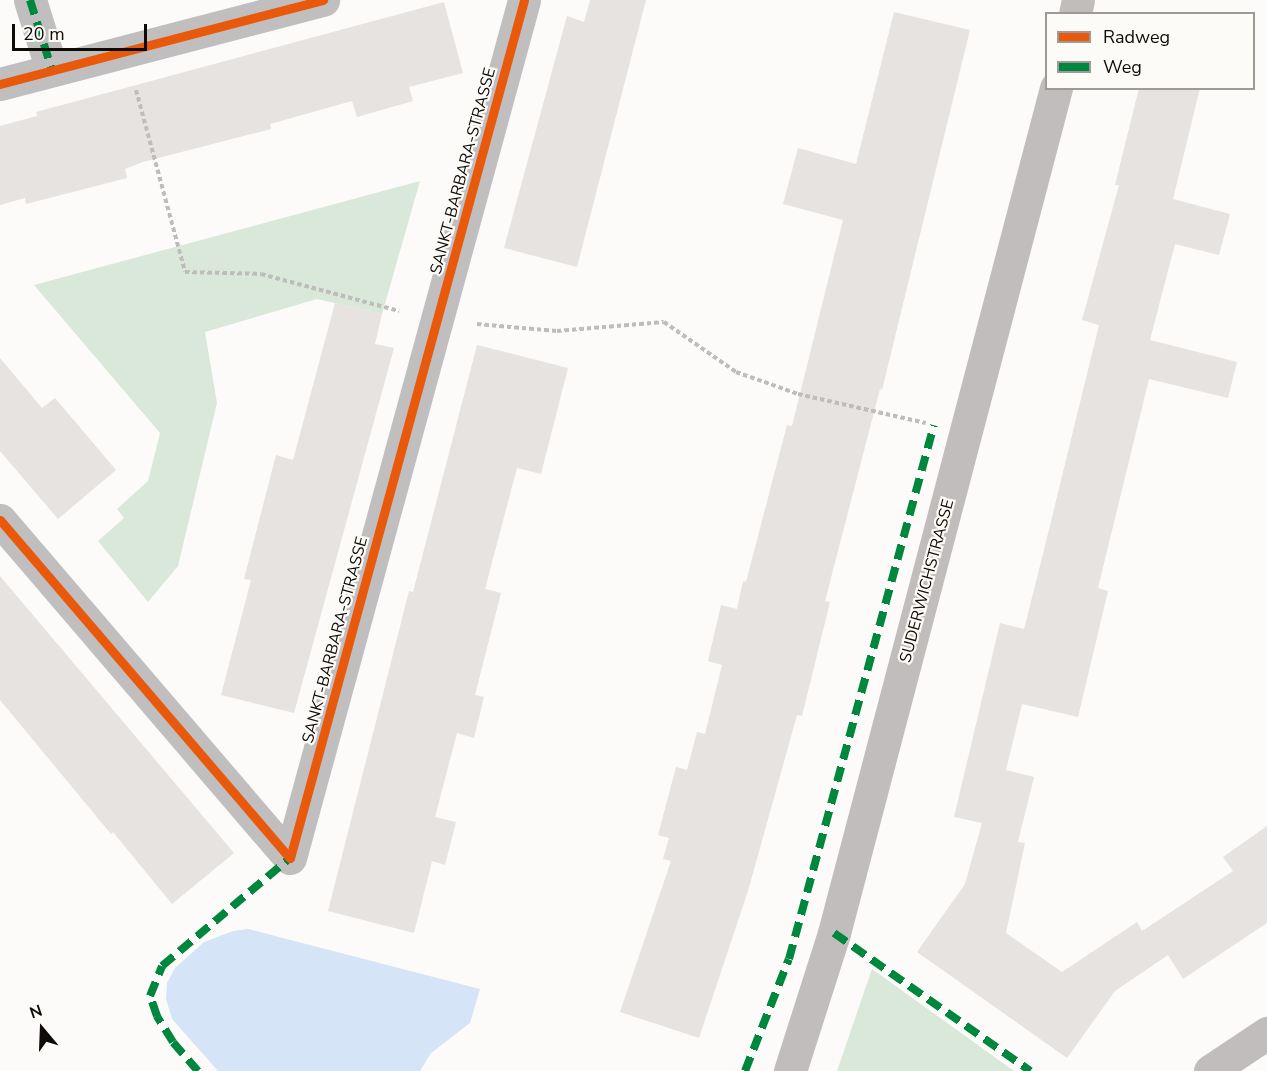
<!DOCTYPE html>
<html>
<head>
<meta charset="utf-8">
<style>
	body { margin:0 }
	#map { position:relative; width:1267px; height:1071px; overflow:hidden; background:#fcfbf9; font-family:"Nunito Sans",sans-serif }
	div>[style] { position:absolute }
	.green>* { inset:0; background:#d9e8d8 }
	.water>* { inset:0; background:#d5e5f7 }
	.building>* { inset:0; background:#e6e3e0 }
	.path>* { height:4px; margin-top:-2px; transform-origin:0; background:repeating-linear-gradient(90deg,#bfbdbc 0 4.5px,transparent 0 7.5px) }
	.street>* { height:33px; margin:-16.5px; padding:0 16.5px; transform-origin:16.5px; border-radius:16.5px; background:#c0bebe }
	.secondary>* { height:33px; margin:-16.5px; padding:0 16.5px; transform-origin:16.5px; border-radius:16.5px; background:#c0bdbc }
	.quiet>* { height:8px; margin-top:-4px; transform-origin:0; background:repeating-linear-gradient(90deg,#00873e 0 15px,transparent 0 23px) }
	.cycleway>* { height:9px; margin:-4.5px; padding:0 4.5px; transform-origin:4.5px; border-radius:4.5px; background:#e8590c }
	span { translate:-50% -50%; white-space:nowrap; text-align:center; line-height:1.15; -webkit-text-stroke:4.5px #fdfbf8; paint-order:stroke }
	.street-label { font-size:16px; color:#0f0b06 }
	.legend { position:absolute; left:1045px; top:12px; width:210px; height:78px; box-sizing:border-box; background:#fdfbf8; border:2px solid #9e9b97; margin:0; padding:8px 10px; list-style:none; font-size:18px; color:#0f0b06 }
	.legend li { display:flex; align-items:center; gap:12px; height:30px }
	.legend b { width:30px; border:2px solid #9e9b97 }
	.north { position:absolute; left:12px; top:999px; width:60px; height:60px; -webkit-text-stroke:4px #fdfbf8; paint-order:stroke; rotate:341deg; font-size:16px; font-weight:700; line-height:24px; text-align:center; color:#0f0b06 }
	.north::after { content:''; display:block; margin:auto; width:21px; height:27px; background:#0f0b06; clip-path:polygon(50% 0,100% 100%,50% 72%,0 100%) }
	.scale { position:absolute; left:12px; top:24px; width:135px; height:27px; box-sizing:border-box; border:3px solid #0f0b06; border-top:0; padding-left:8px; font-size:18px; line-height:21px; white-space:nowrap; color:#0f0b06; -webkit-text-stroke:4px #fdfbf8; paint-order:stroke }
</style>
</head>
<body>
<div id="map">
	<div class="green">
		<div style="clip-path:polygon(420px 181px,382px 314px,317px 299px,205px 332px,217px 403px,178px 566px,148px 602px,98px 541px,124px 518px,117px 509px,148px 481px,160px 433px,34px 285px)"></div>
		<div style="clip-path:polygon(872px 969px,1014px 1071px,837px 1071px)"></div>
	</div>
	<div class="water">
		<div style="clip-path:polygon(248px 929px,480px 989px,470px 1023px,431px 1053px,420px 1071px,218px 1071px,172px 1019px,166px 999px,167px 983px,175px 968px,204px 942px,233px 931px)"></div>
	</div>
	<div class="building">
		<div style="clip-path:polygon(590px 0,646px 0,577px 267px,504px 248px,567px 16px,584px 22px)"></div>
		<div style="clip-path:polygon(444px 2px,463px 73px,409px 87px,413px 101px,357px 117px,352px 101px,270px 124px,271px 129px,143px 162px,125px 169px,127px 178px,26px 204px,25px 198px,0 205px,0 126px,37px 116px,36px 112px)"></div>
		<div style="clip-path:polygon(894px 12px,970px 30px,882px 390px,880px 389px,825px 601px,830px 602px,802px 716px,797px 715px,748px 891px,699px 1038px,620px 1012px,671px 861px,663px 859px,669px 838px,658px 835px,676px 767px,687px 770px,697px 732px,705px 734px,722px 665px,708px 661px,721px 605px,737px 609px,743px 581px,746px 582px,787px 425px,792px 426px,843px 220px,783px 204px,798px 148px,856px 164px)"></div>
		<div style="clip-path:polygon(1139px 88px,1200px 88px,1173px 199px,1230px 214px,1219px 255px,1175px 244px,1150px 340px,1237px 362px,1228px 398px,1149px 379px,1098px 588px,1108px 591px,1078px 717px,1022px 704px,1006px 770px,1034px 777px,1018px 842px,1025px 843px,1006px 933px,1062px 972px,1137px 922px,1142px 931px,1233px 871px,1223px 857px,1267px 826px,1267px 923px,1183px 979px,1168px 955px,1115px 991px,1067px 1058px,917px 952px,965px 884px,982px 823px,954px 817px,1000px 623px,1024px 629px,1043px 554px,1099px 325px,1082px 320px,1119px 185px,1115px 185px)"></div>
		<div style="clip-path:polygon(335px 303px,382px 314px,375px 344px,394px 348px,294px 713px,221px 695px,251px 580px,244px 579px,276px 455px,293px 460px)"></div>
		<div style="clip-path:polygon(477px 345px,568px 368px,541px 474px,517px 468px,485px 589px,501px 593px,475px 695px,484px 697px,474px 738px,457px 733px,435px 817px,456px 822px,445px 865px,432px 861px,414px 933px,328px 911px,409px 591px,413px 592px)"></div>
		<div style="clip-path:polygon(0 358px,42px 408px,55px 398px,116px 470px,58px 519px,0 451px)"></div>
		<div style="clip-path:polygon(0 576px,234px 853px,172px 904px,113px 832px,111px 834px,0 700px)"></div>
	</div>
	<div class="path">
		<div style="left:136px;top:90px;width:188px;rotate:74.9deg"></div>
		<div style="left:185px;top:272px;width:76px;rotate:1.5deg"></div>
		<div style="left:261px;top:274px;width:143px;rotate:15deg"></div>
		<div style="left:477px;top:324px;width:80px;rotate:5deg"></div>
		<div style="left:557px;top:331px;width:107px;rotate:-4.8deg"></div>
		<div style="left:664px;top:322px;width:88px;rotate:34.8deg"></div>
		<div style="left:736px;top:372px;width:66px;rotate:19.5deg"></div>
		<div style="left:798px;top:394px;width:131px;rotate:12.8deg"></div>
	</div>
	<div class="street">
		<div style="left:30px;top:0;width:73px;rotate:72.6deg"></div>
		<div style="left:0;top:84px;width:334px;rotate:-14.6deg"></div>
		<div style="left:0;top:520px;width:445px;rotate:49.4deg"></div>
		<div style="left:290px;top:858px;width:889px;rotate:-74.74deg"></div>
	</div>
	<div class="secondary">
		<div style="left:1075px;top:14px;width:14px;rotate:-78deg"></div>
		<div style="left:790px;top:1071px;width:145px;rotate:-72.3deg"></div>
		<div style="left:834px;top:933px;width:874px;rotate:-75.28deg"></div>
		<div style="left:1210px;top:1071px;width:69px;rotate:-33.7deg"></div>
	</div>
	<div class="quiet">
		<div style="left:30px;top:0;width:73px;rotate:72.6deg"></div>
		<div style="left:834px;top:933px;width:240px;rotate:35.1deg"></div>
		<div style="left:198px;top:1071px;width:38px;rotate:-131deg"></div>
		<div style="left:173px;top:1042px;width:31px;rotate:-122deg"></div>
		<div style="left:157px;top:1016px;width:21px;rotate:-109deg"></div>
		<div style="left:150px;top:996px;width:32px;rotate:-68deg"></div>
		<div style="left:162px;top:966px;width:167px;rotate:-40.2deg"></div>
		<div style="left:745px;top:1071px;width:120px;rotate:-68.6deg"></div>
		<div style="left:789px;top:959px;width:553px;rotate:-74.81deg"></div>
	</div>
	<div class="cycleway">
		<div style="left:0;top:84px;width:334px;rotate:-14.6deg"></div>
		<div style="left:0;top:520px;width:445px;rotate:49.4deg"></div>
		<div style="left:290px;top:858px;width:889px;rotate:-74.74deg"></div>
	</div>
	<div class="street-label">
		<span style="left:463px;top:171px;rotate:-75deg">SANKT-BARBARA-STRASSE</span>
		<span style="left:927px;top:581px;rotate:-75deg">SUDERWICHSTRASSE</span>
		<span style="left:335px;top:640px;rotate:-75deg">SANKT-BARBARA-STRASSE</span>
	</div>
	<ul class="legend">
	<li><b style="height:8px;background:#e8590c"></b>Radweg</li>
	<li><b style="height:8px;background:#00873e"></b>Weg</li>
	</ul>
	<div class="north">N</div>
	<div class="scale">20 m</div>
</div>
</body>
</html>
